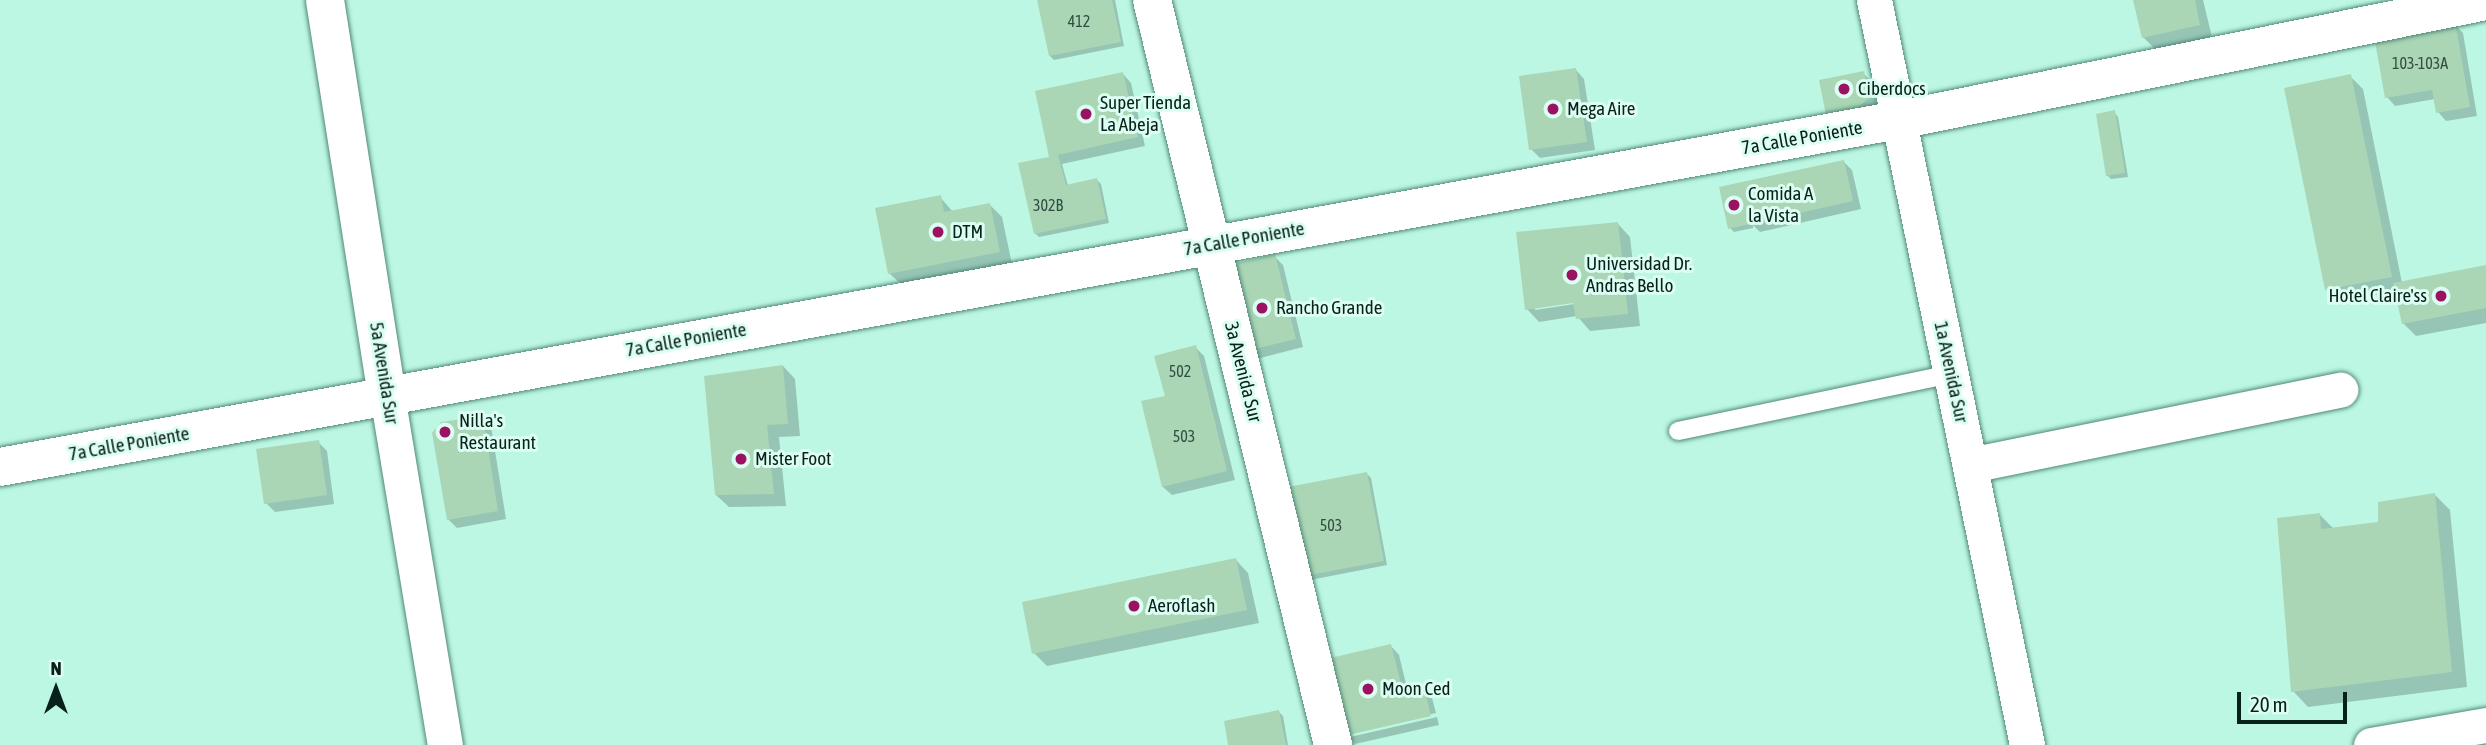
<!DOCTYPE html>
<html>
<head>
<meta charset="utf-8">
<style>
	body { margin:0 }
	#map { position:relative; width:2486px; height:745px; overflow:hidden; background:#bcf7e3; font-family:"Asap Condensed",sans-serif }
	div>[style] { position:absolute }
	.shadow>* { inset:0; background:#0003 }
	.building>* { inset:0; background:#aad6b5 }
	.roads { filter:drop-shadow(0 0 2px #518978) drop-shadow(0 0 2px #518978) }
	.lane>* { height:18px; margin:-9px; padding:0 9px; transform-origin:9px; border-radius:9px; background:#fff }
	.street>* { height:35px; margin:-17.5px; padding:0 17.5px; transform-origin:17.5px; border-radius:17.5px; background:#fff }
	.secondary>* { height:38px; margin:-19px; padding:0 19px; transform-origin:19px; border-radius:19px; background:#fff }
	.dots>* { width:19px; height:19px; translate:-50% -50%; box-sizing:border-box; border:4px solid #dcfef2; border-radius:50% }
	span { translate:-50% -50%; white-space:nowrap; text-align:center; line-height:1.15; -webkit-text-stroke:6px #dcfef2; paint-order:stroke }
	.number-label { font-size:16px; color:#314e42 }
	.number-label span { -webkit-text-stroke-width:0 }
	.poi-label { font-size:19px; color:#09211b }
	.left { translate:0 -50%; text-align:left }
	.right { translate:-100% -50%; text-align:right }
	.street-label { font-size:19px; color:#09211b }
	.north { position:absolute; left:21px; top:654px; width:70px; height:70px; -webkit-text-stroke:5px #dcfef2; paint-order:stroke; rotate:0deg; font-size:19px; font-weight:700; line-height:28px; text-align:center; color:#09211b }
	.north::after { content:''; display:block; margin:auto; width:24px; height:32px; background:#09211b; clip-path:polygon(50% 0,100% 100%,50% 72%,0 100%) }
	.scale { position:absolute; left:2237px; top:692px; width:110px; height:32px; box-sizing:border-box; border:4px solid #09211b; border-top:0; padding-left:9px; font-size:21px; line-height:24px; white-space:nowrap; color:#09211b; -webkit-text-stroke:5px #dcfef2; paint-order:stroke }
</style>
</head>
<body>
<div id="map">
	<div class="shadow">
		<div style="clip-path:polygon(1039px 0,1115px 0,1124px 46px,1054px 60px,1050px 56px)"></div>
		<div style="clip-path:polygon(2134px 0,2203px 0,2212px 37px,2156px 50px,2143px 37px)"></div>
		<div style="clip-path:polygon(2454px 24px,2463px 33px,2477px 116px,2446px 121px,2438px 112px,2435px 99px,2395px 106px,2387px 97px)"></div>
		<div style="clip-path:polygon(1576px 70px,1584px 79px,1595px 150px,1540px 158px,1531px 149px)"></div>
		<div style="clip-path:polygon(1863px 73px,1872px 82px,1877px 107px,1865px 117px,1821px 81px)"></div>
		<div style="clip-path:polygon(1123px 74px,1131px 83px,1145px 146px,1062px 164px,1068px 186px,1097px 180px,1101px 184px,1109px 223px,1039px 237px,1035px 233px,1052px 158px)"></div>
		<div style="clip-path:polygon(2350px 76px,2363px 89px,2402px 283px,2486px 267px,2486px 323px,2416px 336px,2403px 323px,2397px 291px,2339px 302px,2326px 289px)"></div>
		<div style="clip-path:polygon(2114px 112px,2118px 117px,2128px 177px,2111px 179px,2107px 175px)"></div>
		<div style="clip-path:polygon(1843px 161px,1852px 170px,1861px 209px,1760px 232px,1753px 225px,1753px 228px,1734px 232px,1730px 228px)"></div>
		<div style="clip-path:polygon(940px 197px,953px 212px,989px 204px,1002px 217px,1012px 264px,903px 286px,890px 274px)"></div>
		<div style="clip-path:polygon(evenodd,1618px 224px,1630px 237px,1640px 326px,1590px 331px,1577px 316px,1539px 322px,1527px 309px,1618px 224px,1581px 300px,1581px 303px,1535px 310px,1535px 307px,1581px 300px)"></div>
		<div style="clip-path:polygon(1274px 256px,1283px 265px,1303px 347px,1257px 359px,1238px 265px)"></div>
		<div style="clip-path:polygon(1195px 347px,1204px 356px,1235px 480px,1172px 495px,1163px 487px,1167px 397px)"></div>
		<div style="clip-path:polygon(783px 366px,795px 379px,800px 436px,779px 437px,786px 506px,729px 507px,716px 495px)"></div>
		<div style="clip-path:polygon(482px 417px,491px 426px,506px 519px,457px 528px,448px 519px)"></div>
		<div style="clip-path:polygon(318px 442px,327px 451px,334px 504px,275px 512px,266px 503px)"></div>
		<div style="clip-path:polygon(1367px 474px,1371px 478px,1387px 565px,1300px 582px)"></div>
		<div style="clip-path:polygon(2435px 495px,2450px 510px,2467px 687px,2308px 707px,2293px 691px,2319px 514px,2334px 529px,2379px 523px)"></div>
		<div style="clip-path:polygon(1236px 560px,1248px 573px,1259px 623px,1047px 666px,1034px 653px)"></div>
		<div style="clip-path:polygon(1391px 646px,1399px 655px,1408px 692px,1424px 689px,1432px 698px,1436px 713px,1350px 733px,1350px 737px,1437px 717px,1439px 725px,1355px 744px,1346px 735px)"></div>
		<div style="clip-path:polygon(1279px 712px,1283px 716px,1288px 745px,1230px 745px)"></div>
	</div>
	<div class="building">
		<div style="clip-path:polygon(1037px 0,1112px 0,1121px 42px,1049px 56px)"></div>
		<div style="clip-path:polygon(2133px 0,2195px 0,2200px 25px,2142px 38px)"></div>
		<div style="clip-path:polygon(2455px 22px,2470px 107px,2436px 113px,2432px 90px,2385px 98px,2374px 36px)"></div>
		<div style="clip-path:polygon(1576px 68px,1587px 142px,1529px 150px,1519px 76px)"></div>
		<div style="clip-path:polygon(1864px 71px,1869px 98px,1856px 109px,1826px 115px,1819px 80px)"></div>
		<div style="clip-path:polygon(1123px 72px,1138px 137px,1058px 155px,1066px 185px,1097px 178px,1106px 219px,1034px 234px,1018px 163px,1049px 157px,1035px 91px)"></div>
		<div style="clip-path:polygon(2351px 74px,2392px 277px,2325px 290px,2284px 88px)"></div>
		<div style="clip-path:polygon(2115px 110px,2125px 173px,2106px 176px,2096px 114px)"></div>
		<div style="clip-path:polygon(1844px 160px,1853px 201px,1728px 229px,1719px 187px)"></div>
		<div style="clip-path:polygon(941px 195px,944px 212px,990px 203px,1000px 252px,888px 274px,875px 208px)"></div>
		<div style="clip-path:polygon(1618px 222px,1628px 314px,1576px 319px,1573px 303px,1525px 310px,1516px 232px)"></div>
		<div style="clip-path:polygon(1275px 254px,1296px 339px,1246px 351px,1228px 277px,1237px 263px)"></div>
		<div style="clip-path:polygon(2486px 265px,2486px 308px,2402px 324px,2393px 283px)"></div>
		<div style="clip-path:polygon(1196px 345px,1227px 471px,1162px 487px,1141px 401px,1165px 396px,1154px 356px)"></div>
		<div style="clip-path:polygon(783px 365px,788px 424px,767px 425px,774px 494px,715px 495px,704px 376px)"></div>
		<div style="clip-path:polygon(483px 416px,498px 511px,447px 520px,432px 433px,441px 422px)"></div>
		<div style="clip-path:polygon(319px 440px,327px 495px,264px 504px,256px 449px)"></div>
		<div style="clip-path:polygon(1367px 472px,1384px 561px,1294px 578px,1277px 489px)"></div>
		<div style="clip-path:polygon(2435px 493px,2452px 672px,2291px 692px,2277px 518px,2320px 513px,2321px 529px,2378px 522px,2378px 502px)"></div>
		<div style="clip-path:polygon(1236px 558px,1247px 610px,1032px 654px,1022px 602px)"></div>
		<div style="clip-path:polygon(1391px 644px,1403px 692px,1424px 687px,1431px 716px,1344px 736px,1326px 659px)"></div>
		<div style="clip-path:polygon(1279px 710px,1286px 745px,1228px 745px,1224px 721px)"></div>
	</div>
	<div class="roads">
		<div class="lane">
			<div style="left:1678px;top:431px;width:279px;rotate:-11.8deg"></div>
		</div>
		<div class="street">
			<div style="left:1874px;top:0;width:761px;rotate:78.39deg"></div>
			<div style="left:387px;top:395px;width:355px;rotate:80.6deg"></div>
			<div style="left:1970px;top:465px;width:378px;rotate:-11.5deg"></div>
			<div style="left:2371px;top:745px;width:117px;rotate:-9.9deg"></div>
		</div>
		<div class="secondary">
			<div style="left:325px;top:0;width:400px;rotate:81.1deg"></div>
			<div style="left:1152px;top:0;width:767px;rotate:76.34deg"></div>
			<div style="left:0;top:467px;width:1930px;rotate:-10.36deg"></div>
			<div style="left:1899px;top:120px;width:599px;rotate:-11.46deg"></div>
		</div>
	</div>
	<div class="dots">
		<div style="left:1844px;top:89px;background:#9c1262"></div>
		<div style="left:1553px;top:109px;background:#9c1262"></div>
		<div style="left:1086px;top:114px;background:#9c1262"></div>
		<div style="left:1734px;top:205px;background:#9c1262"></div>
		<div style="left:938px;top:232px;background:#9c1262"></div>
		<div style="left:1572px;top:275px;background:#9c1262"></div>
		<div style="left:2441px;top:296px;background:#9c1262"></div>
		<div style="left:1262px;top:308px;background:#9c1262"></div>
		<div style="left:445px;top:432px;background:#9c1262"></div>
		<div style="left:741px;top:459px;background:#9c1262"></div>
		<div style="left:1134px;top:606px;background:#9c1262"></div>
		<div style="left:1368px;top:689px;background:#9c1262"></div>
	</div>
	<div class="number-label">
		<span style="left:1079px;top:21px">412</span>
		<span style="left:2420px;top:63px">103-103A</span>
		<span style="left:1048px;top:205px">302B</span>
		<span style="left:1180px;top:371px">502</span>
		<span style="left:1184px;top:436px">503</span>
		<span style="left:1331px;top:525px">503</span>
	</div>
	<div class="poi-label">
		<span class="left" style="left:1858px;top:89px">Ciberdocs</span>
		<span class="left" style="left:1100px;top:114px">Super Tienda<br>La Abeja</span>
		<span class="left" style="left:1567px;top:109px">Mega Aire</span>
		<span class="left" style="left:1748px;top:205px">Comida A<br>la Vista</span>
		<span class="left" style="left:952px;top:232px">DTM</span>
		<span class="left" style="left:1586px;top:275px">Universidad Dr.<br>Andras Bello</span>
		<span class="right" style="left:2427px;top:296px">Hotel Claire'ss</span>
		<span class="left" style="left:1276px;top:308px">Rancho Grande</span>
		<span class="left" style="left:459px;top:432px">Nilla's<br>Restaurant</span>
		<span class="left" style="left:755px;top:459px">Mister Foot</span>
		<span class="left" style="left:1148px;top:606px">Aeroflash</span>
		<span class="left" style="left:1382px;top:689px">Moon Ced</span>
	</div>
	<div class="street-label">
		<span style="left:1802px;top:138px;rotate:-10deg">7a Calle Poniente</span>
		<span style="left:1244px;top:239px;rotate:-10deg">7a Calle Poniente</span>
		<span style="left:686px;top:340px;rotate:-10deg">7a Calle Poniente</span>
		<span style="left:1243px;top:372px;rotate:76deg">3a Avenida Sur</span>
		<span style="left:1951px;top:372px;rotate:78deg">1a Avenida Sur</span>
		<span style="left:384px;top:373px;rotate:81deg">5a Avenida Sur</span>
		<span style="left:129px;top:444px;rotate:-10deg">7a Calle Poniente</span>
	</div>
	<div class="north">N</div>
	<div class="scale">20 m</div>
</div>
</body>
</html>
